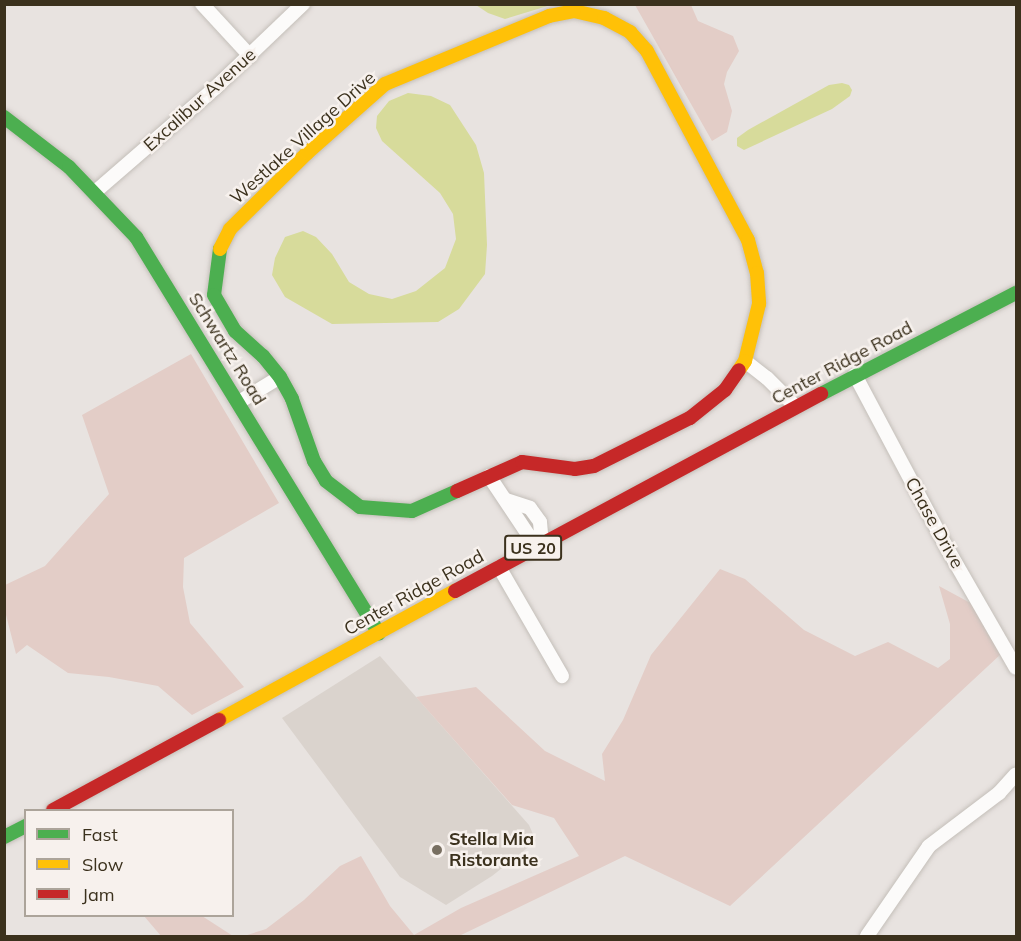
<!DOCTYPE html>
<html>
<head>
<meta charset="utf-8">
<style>
	body { margin:0 }
	#map { position:relative; width:1021px; height:941px; overflow:hidden; background:#e8e3e0; font-family:Mulish,sans-serif }
	div>[style] { position:absolute }
	.built>* { inset:0; background:#dad3cd }
	.green>* { inset:0; background:#e3cdc7 }
	.water>* { inset:0; background:#d7db9b }
	.roads { filter:drop-shadow(0 0 2px #c4bfb9) drop-shadow(0 0 2px #c4bfb9) }
	.street>* { height:14px; margin:-7px; padding:0 7px; transform-origin:7px; border-radius:7px; background:#fcfbfa }
	.fast>* { height:14px; margin:-7px; padding:0 7px; transform-origin:7px; border-radius:7px; background:#4caf50 }
	.slow>* { height:14px; margin:-7px; padding:0 7px; transform-origin:7px; border-radius:7px; background:#ffc107 }
	.jam>* { height:14px; margin:-7px; padding:0 7px; transform-origin:7px; border-radius:7px; background:#c62828 }
	.dots>* { width:16px; height:16px; translate:-50% -50%; box-sizing:border-box; border:3px solid #f7f1ed; border-radius:50% }
	span { translate:-50% -50%; white-space:nowrap; text-align:center; line-height:1.15; -webkit-text-stroke:5px #f7f1ed; paint-order:stroke }
	.shield-label span { padding:2px 4px; background:#f7f1ed; border:2px solid; border-radius:4px; -webkit-text-stroke-width:0 }
	.shield-label { font-size:16px; color:#3b311d; font-weight:700 }
	.street-label { font-size:18px; color:#3b311d }
	.poi-label { font-size:18px; color:#3b311d; font-weight:700 }
	.left { translate:0 -50%; text-align:left }
	.frame { position:absolute; inset:0; border:6px solid #3b311d; pointer-events:none }
	.legend { position:absolute; left:24px; top:809px; width:210px; height:108px; box-sizing:border-box; background:#f7f1ed; border:2px solid #aca49a; margin:0; padding:8px 10px; list-style:none; font-size:18px; color:#3b311d }
	.legend li { display:flex; align-items:center; gap:12px; height:30px }
	.legend b { width:30px; border:2px solid #aca49a }
</style>
</head>
<body>
<div id="map">
	<div class="built">
		<div style="clip-path:polygon(380px 656px,529px 825px,536px 841px,492px 876px,446px 905px,400px 877px,282px 718px)"></div>
	</div>
	<div class="green">
		<div style="clip-path:polygon(635px 5px,691px 5px,698px 21px,733px 36px,739px 51px,727px 72px,724px 84px,732px 111px,727px 132px,712px 141px)"></div>
		<div style="clip-path:polygon(191px 354px,279px 503px,184px 558px,183px 587px,190px 623px,244px 687px,192px 715px,158px 686px,109px 677px,68px 673px,27px 645px,16px 654px,4px 607px,5px 585px,45px 566px,109px 494px,82px 415px)"></div>
		<div style="clip-path:polygon(720px 569px,745px 579px,804px 630px,855px 656px,888px 642px,938px 668px,950px 659px,950px 624px,939px 586px,976px 606px,1001px 654px,730px 906px,625px 856px,459px 936px,244px 936px,266px 929px,304px 900px,340px 866px,361px 856px,390px 906px,414px 935px,461px 908px,579px 856px,554px 818px,512px 805px,416px 697px,476px 687px,545px 751px,605px 781px,602px 754px,623px 720px,651px 655px)"></div>
		<div style="clip-path:polygon(144px 916px,202px 916px,233px 936px,161px 936px)"></div>
	</div>
	<div class="water">
		<div style="clip-path:polygon(476px 5px,551px 5px,505px 19px,488px 13px)"></div>
		<div style="clip-path:polygon(842px 83px,849px 85px,852px 90px,850px 96px,832px 109px,744px 150px,737px 146px,737px 138px,748px 130px,829px 85px)"></div>
		<div style="clip-path:polygon(408px 93px,431px 96px,450px 105px,476px 145px,484px 173px,487px 245px,485px 274px,459px 309px,438px 322px,332px 324px,285px 297px,272px 275px,275px 258px,285px 237px,303px 231px,316px 237px,332px 254px,349px 282px,369px 294px,392px 299px,416px 291px,445px 268px,456px 239px,453px 214px,440px 193px,382px 141px,376px 128px,377px 116px,389px 101px)"></div>
	</div>
	<div class="roads">
		<div class="street">
			<div style="left:202px;top:4px;width:71px;rotate:47.3deg"></div>
			<div style="left:95px;top:192px;width:159px;rotate:-40.9deg"></div>
			<div style="left:215px;top:88px;width:122px;rotate:-43.7deg"></div>
			<div style="left:745px;top:361px;width:28px;rotate:38deg"></div>
			<div style="left:767px;top:378px;width:41px;rotate:45deg"></div>
			<div style="left:855px;top:375px;width:196px;rotate:62deg"></div>
			<div style="left:947px;top:548px;width:138px;rotate:60.1deg"></div>
			<div style="left:239px;top:402px;width:48px;rotate:-31.4deg"></div>
			<div style="left:489px;top:476px;width:72px;rotate:56.3deg"></div>
			<div style="left:529px;top:536px;width:15px;rotate:32deg"></div>
			<div style="left:506px;top:500px;width:25px;rotate:18deg"></div>
			<div style="left:530px;top:508px;width:17px;rotate:54deg"></div>
			<div style="left:540px;top:522px;width:22px;rotate:85deg"></div>
			<div style="left:499px;top:567px;width:126px;rotate:60deg"></div>
			<div style="left:867px;top:936px;width:109px;rotate:-55.4deg"></div>
			<div style="left:929px;top:846px;width:88px;rotate:-37.1deg"></div>
			<div style="left:999px;top:793px;width:25px;rotate:-48deg"></div>
		</div>
		<div class="fast">
			<div style="left:4px;top:117px;width:82px;rotate:37.6deg"></div>
			<div style="left:69px;top:167px;width:97px;rotate:46.3deg"></div>
			<div style="left:136px;top:237px;width:465px;rotate:58.5deg"></div>
			<div style="left:220px;top:249px;width:46px;rotate:97.4deg"></div>
			<div style="left:214px;top:295px;width:42px;rotate:59.7deg"></div>
			<div style="left:235px;top:331px;width:38px;rotate:42deg"></div>
			<div style="left:263px;top:356px;width:27px;rotate:51deg"></div>
			<div style="left:280px;top:377px;width:25px;rotate:61deg"></div>
			<div style="left:292px;top:399px;width:66px;rotate:70.5deg"></div>
			<div style="left:314px;top:461px;width:23px;rotate:59deg"></div>
			<div style="left:326px;top:481px;width:43px;rotate:37.4deg"></div>
			<div style="left:360px;top:507px;width:52px;rotate:4.4deg"></div>
			<div style="left:412px;top:511px;width:49px;rotate:-24deg"></div>
			<div style="left:821px;top:394px;width:220px;rotate:-27.4deg"></div>
			<div style="left:4px;top:837px;width:25px;rotate:-27deg"></div>
		</div>
		<div class="slow">
			<div style="left:574px;top:11px;width:31px;rotate:13deg"></div>
			<div style="left:604px;top:18px;width:30px;rotate:28deg"></div>
			<div style="left:630px;top:32px;width:25px;rotate:48deg"></div>
			<div style="left:647px;top:51px;width:214px;rotate:61.9deg"></div>
			<div style="left:748px;top:240px;width:34px;rotate:75deg"></div>
			<div style="left:757px;top:273px;width:31px;rotate:86deg"></div>
			<div style="left:759px;top:304px;width:59px;rotate:103.8deg"></div>
			<div style="left:745px;top:361px;width:11px;rotate:124deg"></div>
			<div style="left:220px;top:249px;width:22px;rotate:-63deg"></div>
			<div style="left:230px;top:229px;width:108px;rotate:-44.6deg"></div>
			<div style="left:307px;top:153px;width:104px;rotate:-41.5deg"></div>
			<div style="left:385px;top:84px;width:178px;rotate:-22.5deg"></div>
			<div style="left:549px;top:16px;width:25px;rotate:-11deg"></div>
			<div style="left:219px;top:720px;width:269px;rotate:-28.7deg"></div>
		</div>
		<div class="jam">
			<div style="left:457px;top:491px;width:71px;rotate:-24deg"></div>
			<div style="left:522px;top:462px;width:53px;rotate:7.5deg"></div>
			<div style="left:575px;top:469px;width:19px;rotate:-9deg"></div>
			<div style="left:594px;top:466px;width:107px;rotate:-26.6deg"></div>
			<div style="left:690px;top:418px;width:45px;rotate:-38.7deg"></div>
			<div style="left:725px;top:390px;width:24px;rotate:-55deg"></div>
			<div style="left:455px;top:591px;width:416px;rotate:-28.3deg"></div>
			<div style="left:53px;top:810px;width:189px;rotate:-28.5deg"></div>
		</div>
	</div>
	<div class="dots">
		<div style="left:437px;top:850px;background:#786f61"></div>
	</div>
	<div class="shield-label">
		<span style="left:533px;top:548px">US 20</span>
	</div>
	<div class="street-label">
		<span style="left:200px;top:100px;rotate:-42deg">Excalibur Avenue</span>
		<span style="left:303px;top:138px;rotate:-42deg">Westlake Village Drive</span>
		<span style="left:227px;top:349px;rotate:58deg">Schwartz Road</span>
		<span style="left:842px;top:363px;rotate:-28deg">Center Ridge Road</span>
		<span style="left:934px;top:523px;rotate:61deg">Chase Drive</span>
		<span style="left:414px;top:593px;rotate:-29deg">Center Ridge Road</span>
	</div>
	<div class="poi-label">
		<span class="left" style="left:449px;top:850px">Stella Mia<br>Ristorante</span>
	</div>
	<div class="frame"></div>
	<ul class="legend">
	<li><b style="height:8px;background:#4caf50"></b>Fast</li>
	<li><b style="height:8px;background:#ffc107"></b>Slow</li>
	<li><b style="height:8px;background:#c62828"></b>Jam</li>
	</ul>
</div>
</body>
</html>
